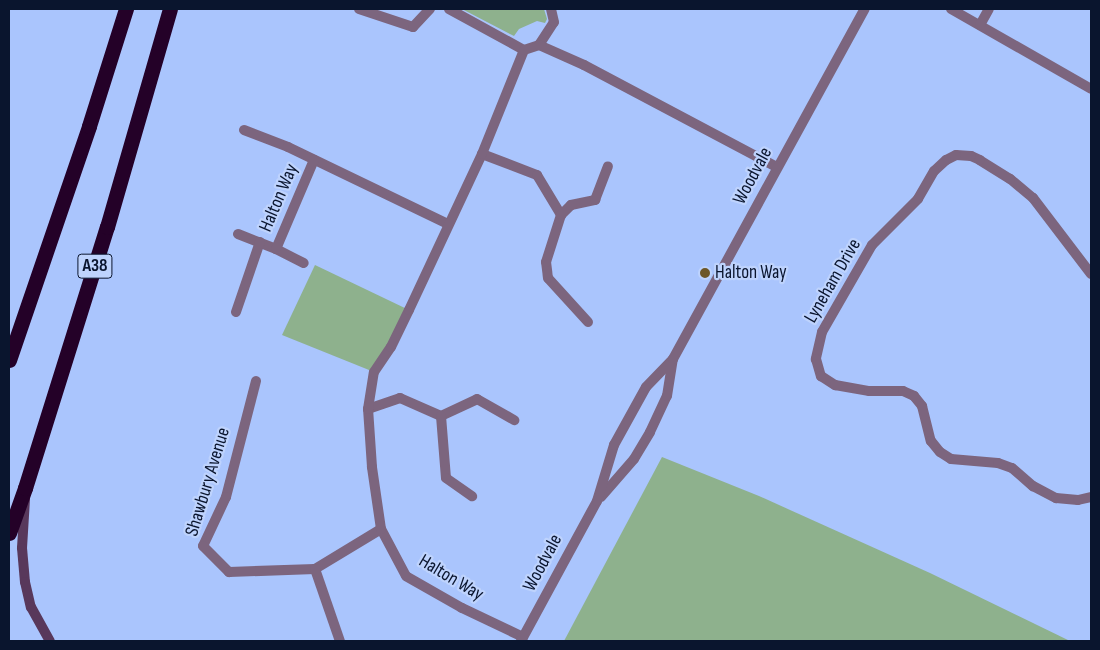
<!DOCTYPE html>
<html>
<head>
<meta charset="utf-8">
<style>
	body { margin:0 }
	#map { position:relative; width:1100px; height:650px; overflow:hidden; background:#aac5fd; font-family:"Sofia Sans Condensed",sans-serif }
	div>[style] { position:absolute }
	.green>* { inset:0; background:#8eb18d }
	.street>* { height:10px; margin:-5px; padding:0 5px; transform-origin:5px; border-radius:5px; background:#7c657e }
	.secondary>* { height:10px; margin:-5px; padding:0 5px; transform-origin:5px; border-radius:5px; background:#58385b }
	.highway>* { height:15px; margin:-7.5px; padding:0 7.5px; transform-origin:7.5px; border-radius:7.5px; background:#240128 }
	.dots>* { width:14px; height:14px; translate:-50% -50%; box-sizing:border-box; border:2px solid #bed3fd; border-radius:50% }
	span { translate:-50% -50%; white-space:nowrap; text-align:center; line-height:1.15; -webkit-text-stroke:4.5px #bed3fd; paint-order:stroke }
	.shield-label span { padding:1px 4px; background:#bed3fd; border:1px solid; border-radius:4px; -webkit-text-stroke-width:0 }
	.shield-label { font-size:18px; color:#0a152e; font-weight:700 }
	.street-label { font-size:19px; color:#0a152e }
	.poi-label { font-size:19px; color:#0a152e }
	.left { translate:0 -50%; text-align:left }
	.frame { position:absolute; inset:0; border:10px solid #0a152e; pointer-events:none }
</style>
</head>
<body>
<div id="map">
	<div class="green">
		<div style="clip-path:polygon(462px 9px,544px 9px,547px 19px,545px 23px,537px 21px,519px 29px,514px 36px)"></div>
		<div style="clip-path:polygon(315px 265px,409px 310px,374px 372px,282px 335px)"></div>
		<div style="clip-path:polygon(662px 457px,759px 496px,930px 573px,1070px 641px,564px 641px)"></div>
	</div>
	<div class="street">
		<div style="left:359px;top:9px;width:57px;rotate:18.4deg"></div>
		<div style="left:413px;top:27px;width:25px;rotate:-47deg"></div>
		<div style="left:449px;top:9px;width:85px;rotate:28.7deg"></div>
		<div style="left:951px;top:9px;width:161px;rotate:29.7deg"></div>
		<div style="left:980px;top:25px;width:18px;rotate:-61deg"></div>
		<div style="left:539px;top:45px;width:27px;rotate:-57deg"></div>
		<div style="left:554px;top:22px;width:13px;rotate:-103deg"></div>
		<div style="left:244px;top:130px;width:47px;rotate:21.1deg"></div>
		<div style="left:288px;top:147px;width:178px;rotate:25.7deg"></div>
		<div style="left:482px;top:154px;width:59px;rotate:20.9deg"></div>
		<div style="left:537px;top:175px;width:47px;rotate:59deg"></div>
		<div style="left:238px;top:234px;width:41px;rotate:21.5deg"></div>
		<div style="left:276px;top:249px;width:31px;rotate:27deg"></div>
		<div style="left:276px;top:249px;width:97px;rotate:-66.9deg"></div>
		<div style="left:1091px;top:274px;width:96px;rotate:-127.3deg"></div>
		<div style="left:1033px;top:198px;width:30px;rotate:-140deg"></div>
		<div style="left:1010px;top:179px;width:36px;rotate:-148deg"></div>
		<div style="left:980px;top:160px;width:10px;rotate:-156deg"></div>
		<div style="left:971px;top:156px;width:15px;rotate:-176deg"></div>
		<div style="left:956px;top:155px;width:11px;rotate:153deg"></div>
		<div style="left:946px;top:160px;width:16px;rotate:137deg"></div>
		<div style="left:934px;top:171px;width:32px;rotate:120deg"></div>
		<div style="left:918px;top:199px;width:65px;rotate:135deg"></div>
		<div style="left:872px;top:245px;width:100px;rotate:119.9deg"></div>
		<div style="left:822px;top:332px;width:28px;rotate:103deg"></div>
		<div style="left:816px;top:359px;width:18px;rotate:74deg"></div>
		<div style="left:821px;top:376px;width:17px;rotate:33deg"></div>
		<div style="left:835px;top:385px;width:35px;rotate:10deg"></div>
		<div style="left:869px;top:391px;width:34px"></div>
		<div style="left:903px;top:391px;width:12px;rotate:24deg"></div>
		<div style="left:914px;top:396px;width:13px;rotate:51deg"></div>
		<div style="left:922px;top:406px;width:36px;rotate:76deg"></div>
		<div style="left:931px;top:441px;width:14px;rotate:51deg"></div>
		<div style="left:940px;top:452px;width:13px;rotate:32deg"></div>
		<div style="left:951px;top:459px;width:47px;rotate:4.9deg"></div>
		<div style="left:998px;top:463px;width:15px;rotate:20deg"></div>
		<div style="left:1012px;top:468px;width:28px;rotate:41deg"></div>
		<div style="left:1033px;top:486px;width:26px;rotate:28deg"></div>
		<div style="left:1056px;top:498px;width:22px;rotate:5deg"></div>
		<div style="left:1078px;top:500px;width:13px;rotate:-13deg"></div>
		<div style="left:236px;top:312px;width:74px;rotate:-71.1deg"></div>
		<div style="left:588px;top:322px;width:59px;rotate:-132.3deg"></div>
		<div style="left:548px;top:278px;width:16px;rotate:-97deg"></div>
		<div style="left:546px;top:262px;width:49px;rotate:-72.3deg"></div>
		<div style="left:561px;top:215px;width:14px;rotate:-45deg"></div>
		<div style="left:571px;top:205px;width:25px;rotate:-12deg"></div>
		<div style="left:595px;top:200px;width:36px;rotate:-69deg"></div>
		<div style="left:256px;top:381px;width:120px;rotate:104.5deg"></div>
		<div style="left:226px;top:497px;width:54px;rotate:115.1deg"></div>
		<div style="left:203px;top:546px;width:37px;rotate:45deg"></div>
		<div style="left:229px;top:572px;width:86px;rotate:-2deg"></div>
		<div style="left:315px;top:569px;width:77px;rotate:-31.2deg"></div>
		<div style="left:368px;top:409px;width:34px;rotate:-19deg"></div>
		<div style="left:400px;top:398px;width:45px;rotate:23.7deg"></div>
		<div style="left:441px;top:416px;width:40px;rotate:-25deg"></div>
		<div style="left:477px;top:399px;width:43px;rotate:29.6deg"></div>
		<div style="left:441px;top:416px;width:62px;rotate:85.4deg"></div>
		<div style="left:446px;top:478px;width:32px;rotate:35deg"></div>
		<div style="left:601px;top:497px;width:50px;rotate:-49deg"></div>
		<div style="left:634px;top:459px;width:31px;rotate:-59deg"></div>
		<div style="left:650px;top:432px;width:40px;rotate:-65deg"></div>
		<div style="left:667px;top:396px;width:37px;rotate:-81deg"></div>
		<div style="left:315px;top:569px;width:76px;rotate:70.9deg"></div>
		<div style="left:523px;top:637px;width:68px;rotate:-154.6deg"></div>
		<div style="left:462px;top:608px;width:64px;rotate:-150.3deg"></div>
		<div style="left:406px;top:576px;width:53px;rotate:-118deg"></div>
		<div style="left:381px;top:529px;width:63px;rotate:-98.3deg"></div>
		<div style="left:372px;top:467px;width:58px;rotate:-93.9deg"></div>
		<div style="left:368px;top:409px;width:37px;rotate:-81deg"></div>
		<div style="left:374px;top:372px;width:30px;rotate:-56deg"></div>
		<div style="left:391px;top:347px;width:41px;rotate:-64.1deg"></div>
		<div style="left:409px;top:310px;width:172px;rotate:-64.9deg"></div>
		<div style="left:482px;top:154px;width:112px;rotate:-68deg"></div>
		<div style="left:524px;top:50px;width:16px;rotate:-18deg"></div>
		<div style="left:539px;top:45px;width:49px;rotate:24deg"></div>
		<div style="left:584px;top:65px;width:218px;rotate:27.9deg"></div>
		<div style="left:521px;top:641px;width:159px;rotate:-61.5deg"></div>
		<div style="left:597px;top:501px;width:59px;rotate:-73.1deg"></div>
		<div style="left:614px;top:445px;width:66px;rotate:-61.1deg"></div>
		<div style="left:646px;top:387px;width:39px;rotate:-46deg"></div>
		<div style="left:673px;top:359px;width:399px;rotate:-61.3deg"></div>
	</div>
	<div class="secondary">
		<div style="left:25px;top:499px;width:49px;rotate:93.5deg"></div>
		<div style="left:22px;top:548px;width:34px;rotate:85deg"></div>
		<div style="left:25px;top:582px;width:26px;rotate:77deg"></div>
		<div style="left:31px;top:607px;width:39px;rotate:61deg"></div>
	</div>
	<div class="highway">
		<div style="left:9px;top:360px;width:247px;rotate:-71.1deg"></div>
		<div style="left:89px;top:126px;width:123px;rotate:-72.5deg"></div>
		<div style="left:9px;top:533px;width:48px;rotate:-70.4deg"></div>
		<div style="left:25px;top:488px;width:274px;rotate:-72.6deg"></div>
		<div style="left:107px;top:227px;width:227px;rotate:-73.9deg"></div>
	</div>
	<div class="dots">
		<div style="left:705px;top:273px;background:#6d5727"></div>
	</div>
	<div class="shield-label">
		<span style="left:95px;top:266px">A38</span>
	</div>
	<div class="street-label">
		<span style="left:753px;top:176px;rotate:-62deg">Woodvale</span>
		<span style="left:279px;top:198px;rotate:-67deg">Halton Way</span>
		<span style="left:833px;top:281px;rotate:-60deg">Lyneham Drive</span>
		<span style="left:208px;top:482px;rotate:-73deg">Shawbury Avenue</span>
		<span style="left:543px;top:563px;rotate:-62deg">Woodvale</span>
		<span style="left:451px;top:578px;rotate:31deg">Halton Way</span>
	</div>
	<div class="poi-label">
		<span class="left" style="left:715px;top:273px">Halton Way</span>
	</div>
	<div class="frame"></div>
</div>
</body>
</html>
